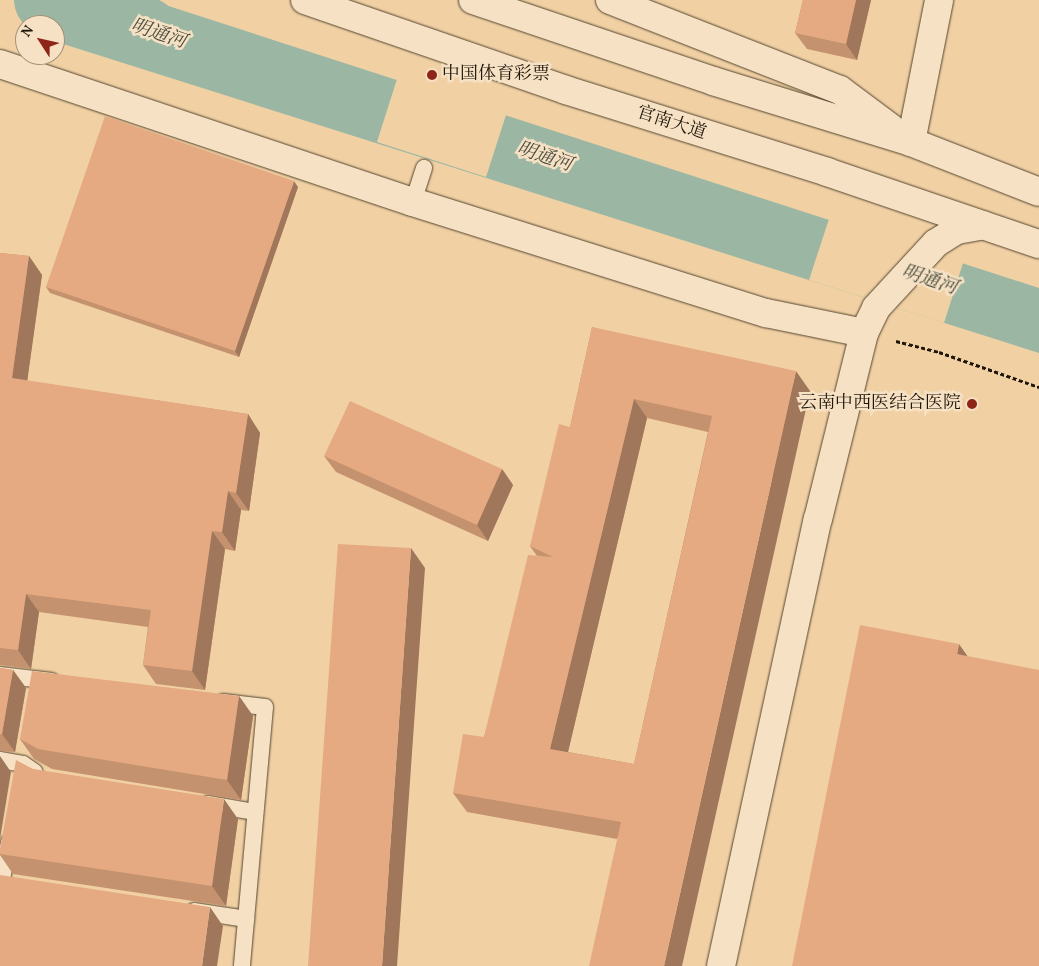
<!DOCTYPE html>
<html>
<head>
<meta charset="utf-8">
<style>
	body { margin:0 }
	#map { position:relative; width:1039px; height:966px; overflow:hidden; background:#f1d1a4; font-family:Vollkorn,"Noto Serif SC",serif }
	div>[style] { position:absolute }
	.water>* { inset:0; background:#9bb7a3 }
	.pier>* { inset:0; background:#f1d1a4 }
	.river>* { height:68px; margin:-34px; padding:0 34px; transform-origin:34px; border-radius:34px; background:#9bb7a3 }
	.path>* { height:3px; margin-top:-1.5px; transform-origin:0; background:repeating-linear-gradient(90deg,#1f160a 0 4px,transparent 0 6.5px) }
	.roads { filter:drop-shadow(0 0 1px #544530) drop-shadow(0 0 1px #544530) }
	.lane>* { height:16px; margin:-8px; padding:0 8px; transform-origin:8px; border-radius:8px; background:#f6e1c4 }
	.street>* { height:28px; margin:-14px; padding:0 14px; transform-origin:14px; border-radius:14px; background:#f6e1c4 }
	.secondary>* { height:28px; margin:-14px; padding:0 14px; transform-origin:14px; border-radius:14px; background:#f6e1c4 }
	.wall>* { inset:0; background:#c5926f }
	.shaded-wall>* { inset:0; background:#a0775a }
	.building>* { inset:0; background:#e5aa81 }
	.dots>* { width:14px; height:14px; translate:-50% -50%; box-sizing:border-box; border:2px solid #f6e1c4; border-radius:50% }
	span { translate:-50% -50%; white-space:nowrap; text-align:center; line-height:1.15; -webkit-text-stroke:5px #f6e1c4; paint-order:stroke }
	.poi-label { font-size:18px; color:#1f160a }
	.left { translate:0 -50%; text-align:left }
	.right { translate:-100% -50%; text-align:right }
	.street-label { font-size:18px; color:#1f160a }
	.water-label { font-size:19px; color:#4a4e40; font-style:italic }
	.north { position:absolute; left:15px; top:15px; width:50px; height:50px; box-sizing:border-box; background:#f6e1c4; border:1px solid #a0907a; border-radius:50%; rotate:305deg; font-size:14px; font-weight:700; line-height:20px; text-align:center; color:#1f160a }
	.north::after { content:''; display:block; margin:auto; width:18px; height:22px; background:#8f2418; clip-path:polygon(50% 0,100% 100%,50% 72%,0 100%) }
</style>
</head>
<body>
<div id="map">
	<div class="water">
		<div style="clip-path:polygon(58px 0,150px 0,1039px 288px,1039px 353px,60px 43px,54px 19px)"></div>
	</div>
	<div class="pier">
		<div style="clip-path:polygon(397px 79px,506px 115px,486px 177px,377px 142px)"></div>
		<div style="clip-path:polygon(829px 219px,963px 263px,944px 323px,809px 280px)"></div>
	</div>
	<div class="river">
		<div style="left:48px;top:0;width:102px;rotate:17.7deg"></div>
	</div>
	<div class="path">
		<div style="left:896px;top:341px;width:44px;rotate:14.3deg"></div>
		<div style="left:939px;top:352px;width:106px;rotate:19.3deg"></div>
	</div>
	<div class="roads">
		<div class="lane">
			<div style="left:413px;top:202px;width:36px;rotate:-72deg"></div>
			<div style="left:0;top:675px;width:52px;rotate:6.6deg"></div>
			<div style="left:223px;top:702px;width:42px;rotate:6.8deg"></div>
			<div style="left:265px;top:707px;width:260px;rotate:95.1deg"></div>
			<div style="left:0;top:760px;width:23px;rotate:10deg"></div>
			<div style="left:23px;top:764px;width:14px;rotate:34deg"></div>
			<div style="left:208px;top:804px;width:48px;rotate:9.7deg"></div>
			<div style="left:0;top:890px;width:49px;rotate:-79.4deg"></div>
			<div style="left:194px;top:911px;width:53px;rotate:8.7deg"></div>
		</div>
		<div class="street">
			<div style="left:0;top:64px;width:435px;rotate:18.5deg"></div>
			<div style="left:413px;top:202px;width:370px;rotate:17.5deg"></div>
			<div style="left:766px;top:313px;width:100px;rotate:11.5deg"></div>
			<div style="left:864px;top:333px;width:28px;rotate:-64deg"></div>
			<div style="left:876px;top:308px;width:88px;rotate:-47.3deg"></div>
			<div style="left:936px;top:243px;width:25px;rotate:-32deg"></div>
			<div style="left:957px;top:230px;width:27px;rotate:-10deg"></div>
			<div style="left:911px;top:142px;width:145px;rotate:-78.8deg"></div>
			<div style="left:721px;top:966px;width:457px;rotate:-77.8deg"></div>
			<div style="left:818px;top:519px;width:192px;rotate:-76.1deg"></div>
		</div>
		<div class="secondary">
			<div style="left:305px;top:0;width:276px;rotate:19deg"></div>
			<div style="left:566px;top:90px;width:274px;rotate:17.4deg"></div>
			<div style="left:827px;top:172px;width:224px;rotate:18.8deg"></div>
			<div style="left:473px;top:0;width:253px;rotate:18.6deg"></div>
			<div style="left:713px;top:81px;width:207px;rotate:17.1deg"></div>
			<div style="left:911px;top:142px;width:137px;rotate:21.3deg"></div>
			<div style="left:610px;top:0;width:247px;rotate:21.4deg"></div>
			<div style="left:840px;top:90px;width:64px;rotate:36.7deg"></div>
		</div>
	</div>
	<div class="wall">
		<div style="clip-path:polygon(803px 0,871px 0,857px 60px,807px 49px,795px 33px)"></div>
		<div style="clip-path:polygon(298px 187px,239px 357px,50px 293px,46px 287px)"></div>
		<div style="clip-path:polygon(0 253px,29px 256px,42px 275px,27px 381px,248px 414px,260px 433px,249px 511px,241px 510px,235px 551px,225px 549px,205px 690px,156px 684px,143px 665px,148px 627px,39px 612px,31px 669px,0 665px)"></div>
		<div style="clip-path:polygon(evenodd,592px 327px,810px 391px,617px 839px,467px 812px,453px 793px,484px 737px,537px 556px,530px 546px,570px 427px,592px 327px,647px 418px,708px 432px,634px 764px,568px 752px,647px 418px)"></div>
		<div style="clip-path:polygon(324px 456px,502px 469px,513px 485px,488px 541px,336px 472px)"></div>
		<div style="clip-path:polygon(0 668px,13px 670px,26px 688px,15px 752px,0 751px)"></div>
		<div style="clip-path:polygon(239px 696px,253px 716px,241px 800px,52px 769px,34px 759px,20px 739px)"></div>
		<div style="clip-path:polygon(33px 769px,238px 819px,226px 906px,13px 874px,0 855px,0 849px)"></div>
	</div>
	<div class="shaded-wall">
		<div style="clip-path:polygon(856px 0,871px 0,857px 60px,846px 44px)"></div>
		<div style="clip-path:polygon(294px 181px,298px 187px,239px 357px,235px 351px)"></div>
		<div style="clip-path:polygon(29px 256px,42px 275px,25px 397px,12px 378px)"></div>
		<div style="clip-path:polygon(796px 371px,810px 391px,682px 966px,664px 966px)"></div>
		<div style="clip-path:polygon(634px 399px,647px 418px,564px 769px,550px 749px)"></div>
		<div style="clip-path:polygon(248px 414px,260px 433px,249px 511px,236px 493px)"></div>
		<div style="clip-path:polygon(502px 469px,513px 485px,488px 541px,477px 525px)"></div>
		<div style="clip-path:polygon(228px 491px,241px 510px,235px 551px,222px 532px)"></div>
		<div style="clip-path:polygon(212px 531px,225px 549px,205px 690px,192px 671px)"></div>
		<div style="clip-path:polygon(411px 548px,425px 568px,397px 966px,382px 966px)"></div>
		<div style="clip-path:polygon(26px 594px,39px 612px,31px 669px,18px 650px)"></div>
		<div style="clip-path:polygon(959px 644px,973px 664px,957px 654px)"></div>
		<div style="clip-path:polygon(13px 670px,26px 688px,15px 752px,2px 734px)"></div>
		<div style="clip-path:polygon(239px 696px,253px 716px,241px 800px,227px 780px)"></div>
		<div style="clip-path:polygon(0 756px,11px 772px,0 839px)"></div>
		<div style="clip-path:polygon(224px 799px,238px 819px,226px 906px,212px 886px)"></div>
		<div style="clip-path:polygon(210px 907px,223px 926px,217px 966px,202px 966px)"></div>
	</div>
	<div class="building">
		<div style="clip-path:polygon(803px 0,856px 0,846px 44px,795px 33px)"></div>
		<div style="clip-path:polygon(105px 116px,294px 181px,235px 351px,46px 287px)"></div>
		<div style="clip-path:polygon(0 253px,29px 256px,12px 378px,248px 414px,236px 493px,228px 491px,222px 532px,212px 531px,192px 671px,143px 665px,151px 610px,26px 594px,18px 650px,0 648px)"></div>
		<div style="clip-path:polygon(evenodd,592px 327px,796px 371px,664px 966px,589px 966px,621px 822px,453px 793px,463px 734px,484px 737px,528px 555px,553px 557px,530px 546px,559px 424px,570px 427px,592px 327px,634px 399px,712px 416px,634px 764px,550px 749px,634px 399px)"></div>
		<div style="clip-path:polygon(350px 401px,502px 469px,477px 525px,324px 456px)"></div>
		<div style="clip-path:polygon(338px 544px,411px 548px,382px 966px,308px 966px)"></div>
		<div style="clip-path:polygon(860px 625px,959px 644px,957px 654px,1039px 670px,1039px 966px,792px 966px)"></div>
		<div style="clip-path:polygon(0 668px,13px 670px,2px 734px,0 734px)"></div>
		<div style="clip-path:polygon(32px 671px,239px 696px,227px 780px,38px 749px,20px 739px)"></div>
		<div style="clip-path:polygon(16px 760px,33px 769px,224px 799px,212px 886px,0 854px,0 849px)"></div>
		<div style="clip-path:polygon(0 875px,210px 907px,202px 966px,0 966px)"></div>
	</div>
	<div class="dots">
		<div style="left:432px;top:75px;background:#8f2418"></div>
		<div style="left:972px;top:404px;background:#8f2418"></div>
	</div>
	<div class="poi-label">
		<span class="left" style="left:442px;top:75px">中国体育彩票</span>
		<span class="right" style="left:961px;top:404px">云南中西医结合医院</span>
	</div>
	<div class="street-label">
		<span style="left:671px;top:124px;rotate:18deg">官南大道</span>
	</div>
	<div class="water-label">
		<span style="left:158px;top:35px;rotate:18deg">明通河</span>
		<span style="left:544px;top:158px;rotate:18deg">明通河</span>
		<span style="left:929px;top:281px;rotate:18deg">明通河</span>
	</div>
	<div class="north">N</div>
</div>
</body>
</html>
